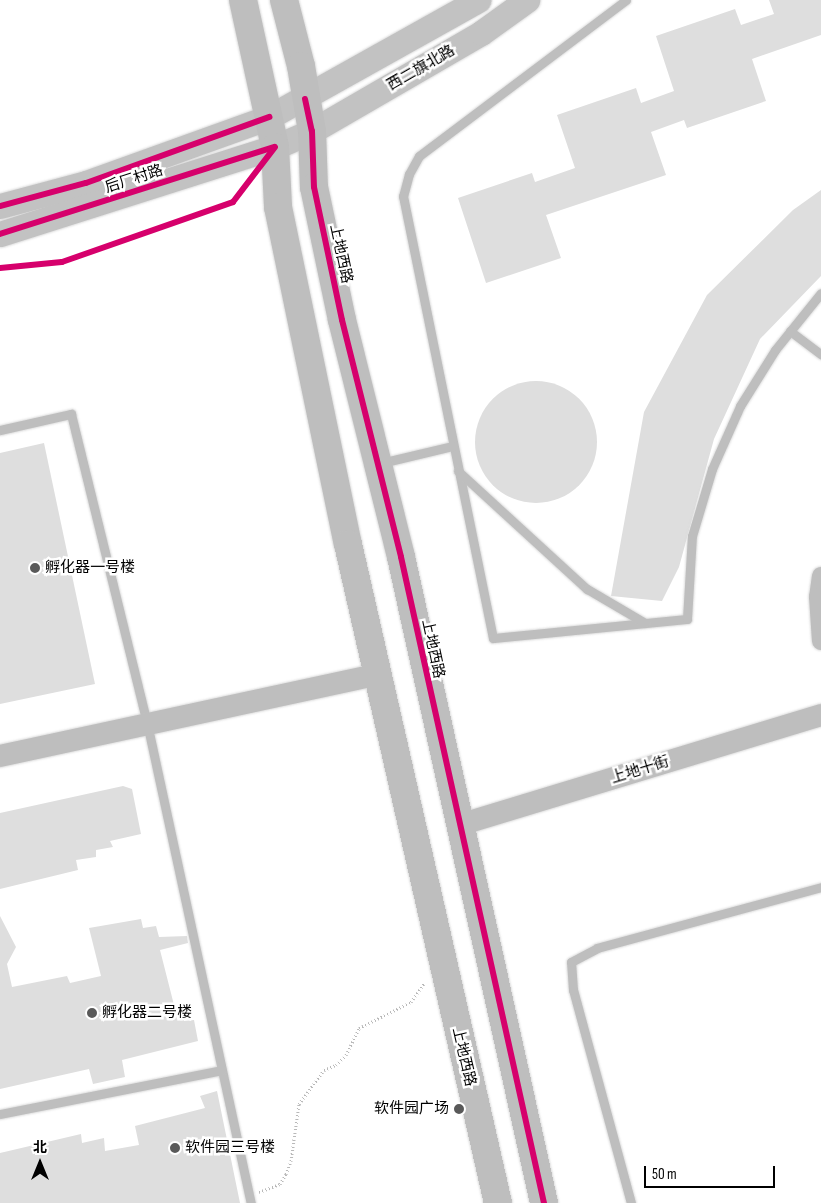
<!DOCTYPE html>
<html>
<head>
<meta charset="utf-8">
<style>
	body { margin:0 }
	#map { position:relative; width:821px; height:1203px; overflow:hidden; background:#fff; font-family:"Sofia Sans Condensed","Noto Sans SC",sans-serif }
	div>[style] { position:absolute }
	.building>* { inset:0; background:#dedede }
	.round { border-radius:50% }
	.path>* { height:3px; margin-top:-1.5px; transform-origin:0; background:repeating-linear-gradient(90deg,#b9b9b9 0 1px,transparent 0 3.5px) }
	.roads { filter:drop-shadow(0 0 1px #dbdbdb) drop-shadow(0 0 1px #dbdbdb) }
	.service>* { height:9px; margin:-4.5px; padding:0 4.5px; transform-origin:4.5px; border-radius:4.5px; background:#bebebe }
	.minor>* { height:18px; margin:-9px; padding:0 9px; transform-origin:9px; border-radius:9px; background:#bebebe }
	.tertiary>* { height:22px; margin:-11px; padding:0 11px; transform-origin:11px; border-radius:11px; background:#bebebe }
	.secondary>* { height:25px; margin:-12.5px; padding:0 12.5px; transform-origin:12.5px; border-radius:12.5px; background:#c2c2c2 }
	.primary>* { height:28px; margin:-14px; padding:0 14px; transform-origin:14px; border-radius:14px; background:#bebebe }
	.cycleway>* { height:6px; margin:-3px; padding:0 3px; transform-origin:3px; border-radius:3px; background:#d6006c }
	.dots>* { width:14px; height:14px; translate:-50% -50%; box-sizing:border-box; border:2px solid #fff; border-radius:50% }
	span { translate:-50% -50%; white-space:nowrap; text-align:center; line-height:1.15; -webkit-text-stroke:5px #fff; paint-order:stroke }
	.street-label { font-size:15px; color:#000 }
	.poi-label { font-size:15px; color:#000 }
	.left { translate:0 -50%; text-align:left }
	.right { translate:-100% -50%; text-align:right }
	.north { position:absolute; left:15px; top:1138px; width:50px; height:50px; -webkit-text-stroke:4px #fff; paint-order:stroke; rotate:0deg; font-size:14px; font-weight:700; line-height:20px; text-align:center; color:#000 }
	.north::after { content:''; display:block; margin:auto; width:18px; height:22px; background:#000; clip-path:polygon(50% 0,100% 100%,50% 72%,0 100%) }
	.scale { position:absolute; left:644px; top:1166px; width:131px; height:22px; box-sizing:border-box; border:2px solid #000; border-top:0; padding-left:6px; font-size:15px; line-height:18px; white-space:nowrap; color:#000; -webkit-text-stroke:4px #fff; paint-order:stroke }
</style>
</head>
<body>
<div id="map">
	<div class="building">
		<div style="clip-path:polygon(769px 0,821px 0,821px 35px,752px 59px,766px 101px,687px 128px,684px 120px,651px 132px,666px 175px,546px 215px,561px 258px,486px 283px,458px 198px,532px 173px,535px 182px,575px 168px,557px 115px,636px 88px,641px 103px,674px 91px,656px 36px,735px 9px,741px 25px,774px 14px)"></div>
		<div style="clip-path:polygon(821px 190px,821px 276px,760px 339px,714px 439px,679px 567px,662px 601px,611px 596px,644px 412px,707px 295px,793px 210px)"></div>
		<div class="round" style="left:475px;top:381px;width:122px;height:122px"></div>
		<div style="clip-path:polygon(44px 443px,95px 684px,0 704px,0 453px)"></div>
		<div style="clip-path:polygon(123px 786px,132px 789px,141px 834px,110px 841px,113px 847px,96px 850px,96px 857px,76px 860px,78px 870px,0 889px,0 813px)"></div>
		<div style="clip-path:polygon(0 916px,16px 947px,7px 964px,12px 987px,67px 976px,70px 983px,101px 976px,89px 928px,141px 919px,143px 928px,156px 926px,159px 937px,187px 936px,188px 943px,160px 950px,174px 1005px,183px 1005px,184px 1021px,194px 1020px,198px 1041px,122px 1060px,125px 1077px,93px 1084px,89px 1069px,0 1089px)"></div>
		<div style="clip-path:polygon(217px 1091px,240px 1203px,0 1203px,0 1153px,81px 1134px,82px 1143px,104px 1138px,105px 1151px,139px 1145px,135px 1126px,205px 1108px,200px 1096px)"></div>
	</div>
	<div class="path">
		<div style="left:259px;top:1192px;width:22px;rotate:-21deg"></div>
		<div style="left:280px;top:1184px;width:12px;rotate:-59deg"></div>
		<div style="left:286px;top:1174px;width:14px;rotate:-69deg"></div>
		<div style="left:291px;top:1161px;width:58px;rotate:-82deg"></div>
		<div style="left:299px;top:1104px;width:42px;rotate:-53.7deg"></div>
		<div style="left:324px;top:1070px;width:13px;rotate:-23deg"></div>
		<div style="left:336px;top:1065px;width:14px;rotate:-45deg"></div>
		<div style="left:346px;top:1055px;width:30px;rotate:-64deg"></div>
		<div style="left:359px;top:1028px;width:58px;rotate:-26.6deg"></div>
		<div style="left:411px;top:1002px;width:24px;rotate:-55deg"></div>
	</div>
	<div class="roads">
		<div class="service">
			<div style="left:626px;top:0;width:259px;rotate:143deg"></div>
			<div style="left:419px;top:156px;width:21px;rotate:119deg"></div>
			<div style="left:409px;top:174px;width:23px;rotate:105deg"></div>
			<div style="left:403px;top:196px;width:451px;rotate:78.5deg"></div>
			<div style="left:493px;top:638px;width:195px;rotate:-5.6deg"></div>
			<div style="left:687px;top:619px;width:83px;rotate:-86.6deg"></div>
			<div style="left:692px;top:536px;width:70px;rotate:-73.4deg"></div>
			<div style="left:712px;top:469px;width:69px;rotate:-66deg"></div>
			<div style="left:740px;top:406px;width:66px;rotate:-58deg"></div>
			<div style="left:775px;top:350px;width:73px;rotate:-51.1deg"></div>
			<div style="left:790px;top:331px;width:39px;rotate:37deg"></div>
			<div style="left:0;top:430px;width:73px;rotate:-12.7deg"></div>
			<div style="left:71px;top:414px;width:318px;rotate:76.2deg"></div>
			<div style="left:147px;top:723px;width:491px;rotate:77.8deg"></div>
			<div style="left:381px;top:463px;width:74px;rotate:-13.3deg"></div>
			<div style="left:458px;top:471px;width:175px;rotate:42.5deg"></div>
			<div style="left:587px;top:589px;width:67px;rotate:30.4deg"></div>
			<div style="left:0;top:1114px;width:226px;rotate:-11.2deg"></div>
			<div style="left:631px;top:1203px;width:221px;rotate:-105.2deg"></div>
			<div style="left:573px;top:990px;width:28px;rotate:-94deg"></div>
			<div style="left:571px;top:962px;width:30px;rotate:-28deg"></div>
			<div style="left:597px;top:948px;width:232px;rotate:-15.2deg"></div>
		</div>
		<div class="minor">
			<div style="left:821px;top:576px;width:21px;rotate:98deg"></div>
			<div style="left:818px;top:597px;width:44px;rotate:86.1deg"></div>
		</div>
		<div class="tertiary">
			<div style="left:0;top:756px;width:387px;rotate:-12.2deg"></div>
			<div style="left:459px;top:825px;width:378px;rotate:-16.9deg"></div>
		</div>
		<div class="secondary">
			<div style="left:0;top:206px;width:89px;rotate:-15deg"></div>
			<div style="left:86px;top:183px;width:195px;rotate:-19.8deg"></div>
			<div style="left:269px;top:117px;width:240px;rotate:-29.2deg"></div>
			<div style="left:0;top:234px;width:288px;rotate:-17.6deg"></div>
			<div style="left:275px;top:147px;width:40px;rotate:-23.4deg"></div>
			<div style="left:312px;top:131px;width:195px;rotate:-30.1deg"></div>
			<div style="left:481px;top:33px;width:57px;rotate:-35.7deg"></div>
		</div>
		<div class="primary">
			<div style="left:243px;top:0;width:150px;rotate:77.7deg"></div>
			<div style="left:275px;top:147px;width:60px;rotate:87.1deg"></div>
			<div style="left:278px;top:207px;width:344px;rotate:78.3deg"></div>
			<div style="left:348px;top:544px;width:676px;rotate:77.18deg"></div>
			<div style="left:284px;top:0;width:68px;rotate:75.6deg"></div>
			<div style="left:301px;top:66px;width:66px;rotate:80.4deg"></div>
			<div style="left:312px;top:131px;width:56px;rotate:88deg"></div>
			<div style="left:314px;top:187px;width:136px;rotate:78.1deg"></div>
			<div style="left:342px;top:320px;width:244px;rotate:76deg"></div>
			<div style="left:401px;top:557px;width:662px;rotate:77.52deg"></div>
		</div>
	</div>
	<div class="cycleway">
		<div style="left:305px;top:99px;width:33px;rotate:78deg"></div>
		<div style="left:312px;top:131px;width:56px;rotate:88deg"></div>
		<div style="left:314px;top:187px;width:136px;rotate:78.1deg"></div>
		<div style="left:342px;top:320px;width:244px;rotate:76deg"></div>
		<div style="left:401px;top:557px;width:662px;rotate:77.52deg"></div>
		<div style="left:0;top:206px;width:89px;rotate:-15deg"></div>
		<div style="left:86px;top:183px;width:195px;rotate:-19.8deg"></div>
		<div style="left:0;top:234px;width:288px;rotate:-17.6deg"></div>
		<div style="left:0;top:268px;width:62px;rotate:-5.5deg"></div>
		<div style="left:62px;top:262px;width:181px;rotate:-19.3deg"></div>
		<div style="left:233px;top:202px;width:69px;rotate:-52.6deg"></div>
	</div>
	<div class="dots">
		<div style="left:35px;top:568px;background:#595959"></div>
		<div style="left:92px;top:1013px;background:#595959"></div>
		<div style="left:459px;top:1109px;background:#595959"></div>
		<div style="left:175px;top:1148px;background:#595959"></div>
	</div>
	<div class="street-label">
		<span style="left:421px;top:68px;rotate:-30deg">西二旗北路</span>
		<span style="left:134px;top:179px;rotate:-18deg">后厂村路</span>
		<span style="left:341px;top:254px;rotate:78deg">上地西路</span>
		<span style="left:433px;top:649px;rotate:78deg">上地西路</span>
		<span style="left:640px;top:770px;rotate:-17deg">上地十街</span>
		<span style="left:464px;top:1057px;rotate:77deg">上地西路</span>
	</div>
	<div class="poi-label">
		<span class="left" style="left:45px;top:568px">孵化器一号楼</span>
		<span class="left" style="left:102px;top:1013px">孵化器二号楼</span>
		<span class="right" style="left:449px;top:1109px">软件园广场</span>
		<span class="left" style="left:185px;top:1148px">软件园三号楼</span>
	</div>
	<div class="north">北</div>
	<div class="scale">50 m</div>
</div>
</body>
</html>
